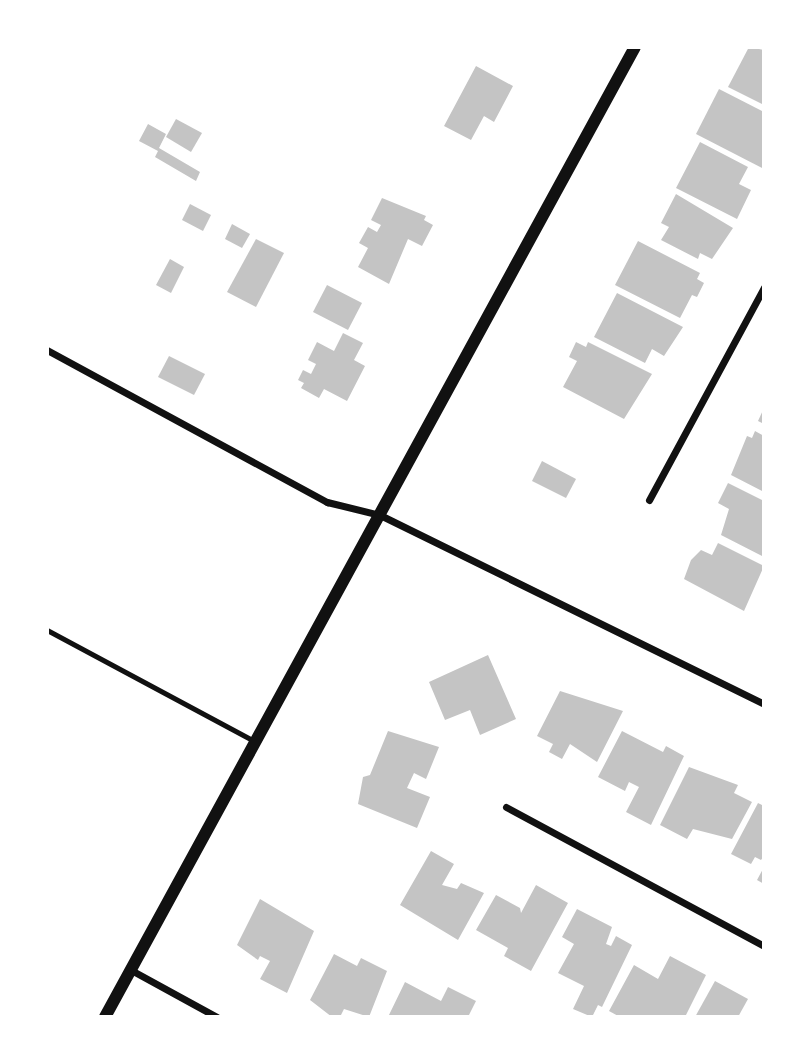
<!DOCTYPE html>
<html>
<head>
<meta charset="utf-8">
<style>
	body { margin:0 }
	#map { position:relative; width:811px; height:1064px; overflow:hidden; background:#fff; font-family:Ubuntu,sans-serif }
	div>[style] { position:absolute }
	.building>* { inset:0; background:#c4c4c4 }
	.service>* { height:5px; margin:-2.5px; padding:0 2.5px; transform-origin:2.5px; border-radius:2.5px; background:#111 }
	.minor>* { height:7px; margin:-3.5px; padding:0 3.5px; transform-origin:3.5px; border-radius:3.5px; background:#111 }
	.tertiary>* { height:12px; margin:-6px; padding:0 6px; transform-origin:6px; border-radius:6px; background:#111 }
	span { translate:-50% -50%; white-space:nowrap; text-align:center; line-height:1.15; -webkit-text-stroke:7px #fff; paint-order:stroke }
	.frame { position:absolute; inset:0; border:49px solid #fff; pointer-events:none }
</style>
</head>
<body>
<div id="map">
	<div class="building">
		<div style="clip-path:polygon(749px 47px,764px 50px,764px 105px,728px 87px)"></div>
		<div style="clip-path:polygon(476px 66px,513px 86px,494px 122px,484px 116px,471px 140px,444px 126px)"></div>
		<div style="clip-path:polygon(719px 89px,764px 112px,764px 169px,696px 134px)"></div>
		<div style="clip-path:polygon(176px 119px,202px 133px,191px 152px,166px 137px)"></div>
		<div style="clip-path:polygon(148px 124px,166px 134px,159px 148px,200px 172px,196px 181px,155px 157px,158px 151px,139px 141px)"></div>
		<div style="clip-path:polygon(700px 142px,748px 167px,739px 184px,751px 190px,737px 219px,676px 188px)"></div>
		<div style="clip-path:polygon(676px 194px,733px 228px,712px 259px,700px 253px,698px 259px,661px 240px,669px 227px,661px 223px)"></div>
		<div style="clip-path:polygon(382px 198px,426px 216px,424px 220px,433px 225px,422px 246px,408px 239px,389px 284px,358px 267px,368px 248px,359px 243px,368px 227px,377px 232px,381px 225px,371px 220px)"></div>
		<div style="clip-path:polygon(190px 204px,211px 215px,203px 231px,182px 220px)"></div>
		<div style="clip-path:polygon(232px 224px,250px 234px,242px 248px,225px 239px)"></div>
		<div style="clip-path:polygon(256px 239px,284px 253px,256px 307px,227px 292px)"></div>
		<div style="clip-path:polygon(638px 241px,700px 273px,697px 279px,704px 283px,697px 297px,692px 295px,680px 318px,615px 285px)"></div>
		<div style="clip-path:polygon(170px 259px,184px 267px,171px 293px,156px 285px)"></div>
		<div style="clip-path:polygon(327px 285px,362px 303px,348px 330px,313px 312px)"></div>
		<div style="clip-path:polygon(617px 293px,683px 327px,664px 356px,652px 349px,645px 363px,594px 337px)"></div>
		<div style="clip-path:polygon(343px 333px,363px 343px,354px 360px,365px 366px,347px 401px,324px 389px,319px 398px,301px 388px,304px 383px,298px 380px,303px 370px,311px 374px,316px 364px,308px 360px,317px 342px,334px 351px)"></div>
		<div style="clip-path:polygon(576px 342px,586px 347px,588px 342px,652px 374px,624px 419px,563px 387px,577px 361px,569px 357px)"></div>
		<div style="clip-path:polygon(169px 356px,205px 374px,194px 395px,158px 377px)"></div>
		<div style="clip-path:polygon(764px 408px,764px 424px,758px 421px)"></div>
		<div style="clip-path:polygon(755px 431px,764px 436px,764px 492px,731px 475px,747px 436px,752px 438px)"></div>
		<div style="clip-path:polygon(542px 461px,576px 479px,566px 498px,532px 481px)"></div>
		<div style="clip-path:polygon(728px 483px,764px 501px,764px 557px,721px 535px,729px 509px,718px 503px)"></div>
		<div style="clip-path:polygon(718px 543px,764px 566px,744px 611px,684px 579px,691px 560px,701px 550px,712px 555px)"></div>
		<div style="clip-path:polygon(488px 655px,516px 719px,480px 735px,470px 710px,445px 720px,429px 682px)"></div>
		<div style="clip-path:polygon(560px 691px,623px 711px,597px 762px,570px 744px,562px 759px,549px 752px,553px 744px,537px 736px)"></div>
		<div style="clip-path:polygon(388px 731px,439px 747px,426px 779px,414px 773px,407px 788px,430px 797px,417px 828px,358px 804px,363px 777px,370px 775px)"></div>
		<div style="clip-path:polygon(622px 731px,663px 752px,666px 746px,684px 756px,651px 825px,626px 812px,639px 787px,629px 782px,625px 791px,598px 777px)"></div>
		<div style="clip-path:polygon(689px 767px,738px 785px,734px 793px,752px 802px,732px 839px,693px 829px,687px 839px,660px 825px)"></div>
		<div style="clip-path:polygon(758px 803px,764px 806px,764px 856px,761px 860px,755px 857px,751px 864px,731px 854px)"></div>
		<div style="clip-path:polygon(431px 851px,454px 864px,442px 885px,457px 889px,461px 883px,484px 893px,458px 940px,400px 905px)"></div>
		<div style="clip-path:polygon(764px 867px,764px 884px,757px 880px)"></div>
		<div style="clip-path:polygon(536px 885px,568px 903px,531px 971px,504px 956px,508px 948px,476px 930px,496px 895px,520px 908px,521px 913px)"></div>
		<div style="clip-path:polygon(260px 899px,314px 931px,287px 993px,260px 979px,270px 961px,260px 956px,258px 960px,237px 945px)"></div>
		<div style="clip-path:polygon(577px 909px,612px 927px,606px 944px,611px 946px,616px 936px,632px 945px,602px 1007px,598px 1005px,592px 1017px,573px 1009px,584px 986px,558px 973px,574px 944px,562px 937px)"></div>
		<div style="clip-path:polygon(334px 954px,357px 966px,361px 958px,387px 971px,369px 1017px,344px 1009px,340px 1017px,332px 1017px,310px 1000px)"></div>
		<div style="clip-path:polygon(670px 956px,706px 975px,685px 1017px,620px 1017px,609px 1011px,634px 965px,658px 979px)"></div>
		<div style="clip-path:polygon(715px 981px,748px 999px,738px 1017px,695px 1017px)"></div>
		<div style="clip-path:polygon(405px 982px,441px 1001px,448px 987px,476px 1001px,468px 1017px,388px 1017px)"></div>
	</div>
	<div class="service">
		<div style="left:47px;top:630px;width:235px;rotate:28.2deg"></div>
	</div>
	<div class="minor">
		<div style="left:47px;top:350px;width:319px;rotate:28.5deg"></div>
		<div style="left:327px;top:502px;width:55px;rotate:13.8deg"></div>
		<div style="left:380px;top:515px;width:428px;rotate:26.2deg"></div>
		<div style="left:649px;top:500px;width:242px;rotate:-61.6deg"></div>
		<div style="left:506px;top:807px;width:293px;rotate:28.3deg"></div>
		<div style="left:131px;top:970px;width:98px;rotate:28.7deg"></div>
	</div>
	<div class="tertiary">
		<div style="left:105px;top:1017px;width:1105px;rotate:-61.35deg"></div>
	</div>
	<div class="frame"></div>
</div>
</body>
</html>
